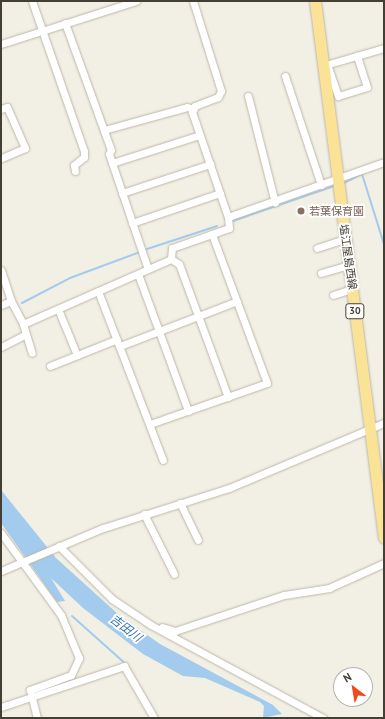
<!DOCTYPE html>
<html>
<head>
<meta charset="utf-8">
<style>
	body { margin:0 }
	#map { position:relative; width:385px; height:719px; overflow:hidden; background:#f2efe5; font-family:"PT Sans","Noto Sans JP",sans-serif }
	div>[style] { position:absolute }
	.water>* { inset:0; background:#a3cbed }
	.stream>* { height:2px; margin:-1px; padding:0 1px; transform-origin:1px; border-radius:1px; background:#a3cbed }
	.roads { filter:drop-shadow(0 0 1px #bdb7a8) drop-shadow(0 0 1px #bdb7a8) }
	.street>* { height:7px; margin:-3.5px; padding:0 3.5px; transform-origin:3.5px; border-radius:3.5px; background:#fff }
	.primary>* { height:11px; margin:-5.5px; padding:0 5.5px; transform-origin:5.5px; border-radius:5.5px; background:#fae396 }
	.dots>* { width:11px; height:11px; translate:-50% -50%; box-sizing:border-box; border:2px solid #fff; border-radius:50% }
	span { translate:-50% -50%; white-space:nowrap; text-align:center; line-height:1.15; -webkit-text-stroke:3.5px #fff; paint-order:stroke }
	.shield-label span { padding:1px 3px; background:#fff; border:1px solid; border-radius:3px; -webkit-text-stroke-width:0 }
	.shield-label { font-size:10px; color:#443f35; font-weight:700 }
	.education-label { font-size:11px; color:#785e54 }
	.left { translate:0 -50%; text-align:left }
	.street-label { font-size:11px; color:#443f35 }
	.water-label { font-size:12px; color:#3272ac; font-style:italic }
	.frame { position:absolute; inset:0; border:2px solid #443f35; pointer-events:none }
	.north { position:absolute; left:333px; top:667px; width:40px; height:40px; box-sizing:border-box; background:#fff; border:1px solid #b4b2ae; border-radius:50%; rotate:329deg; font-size:11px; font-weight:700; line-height:16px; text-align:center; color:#443f35 }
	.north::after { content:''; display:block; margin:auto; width:14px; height:18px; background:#f2481c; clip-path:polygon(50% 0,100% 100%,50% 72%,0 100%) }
</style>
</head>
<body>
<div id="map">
	<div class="water">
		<div style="clip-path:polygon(1px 490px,56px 558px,119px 615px,160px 644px,273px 705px,282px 714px,263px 718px,264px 706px,260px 702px,205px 678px,183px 676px,143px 654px,83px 608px,51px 578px,65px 601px,57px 602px,1px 523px)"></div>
	</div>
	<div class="stream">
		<div style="left:342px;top:184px;width:22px;rotate:-27deg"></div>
		<div style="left:362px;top:174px;width:73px;rotate:72.6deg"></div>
		<div style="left:233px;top:221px;width:107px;rotate:-19.1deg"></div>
		<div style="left:144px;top:250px;width:77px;rotate:-18.2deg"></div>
		<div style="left:22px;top:303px;width:54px;rotate:-27.5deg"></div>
		<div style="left:70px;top:278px;width:75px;rotate:-20.4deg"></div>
		<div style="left:72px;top:616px;width:74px;rotate:41.7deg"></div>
	</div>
	<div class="roads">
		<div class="street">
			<div style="left:32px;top:1px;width:159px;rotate:70.9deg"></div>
			<div style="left:84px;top:151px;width:6px;rotate:90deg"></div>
			<div style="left:84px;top:157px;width:13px;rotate:141deg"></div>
			<div style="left:74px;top:165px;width:6px;rotate:81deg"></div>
			<div style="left:193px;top:1px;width:94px;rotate:72.7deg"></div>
			<div style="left:221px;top:91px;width:7px;rotate:117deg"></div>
			<div style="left:218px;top:97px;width:25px;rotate:159deg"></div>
			<div style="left:195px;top:106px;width:7px;rotate:117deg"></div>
			<div style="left:192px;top:112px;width:111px;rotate:71.1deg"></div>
			<div style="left:228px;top:217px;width:165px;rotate:-19.4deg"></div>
			<div style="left:65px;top:23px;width:135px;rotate:70.1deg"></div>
			<div style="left:111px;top:150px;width:4px;rotate:117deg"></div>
			<div style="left:109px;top:154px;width:121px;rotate:71.3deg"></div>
			<div style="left:1px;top:44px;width:142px;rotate:-17.7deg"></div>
			<div style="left:327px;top:64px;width:34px;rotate:71deg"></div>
			<div style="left:338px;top:96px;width:30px;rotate:-17deg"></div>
			<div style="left:367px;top:87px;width:33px;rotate:-108deg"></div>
			<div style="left:322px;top:66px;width:65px;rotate:-16.2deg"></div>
			<div style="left:285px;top:76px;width:115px;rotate:71.7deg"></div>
			<div style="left:248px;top:96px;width:110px;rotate:75.8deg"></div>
			<div style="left:1px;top:109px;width:6px;rotate:-18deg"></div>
			<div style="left:7px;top:107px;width:45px;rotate:66.3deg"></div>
			<div style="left:25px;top:148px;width:26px;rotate:157deg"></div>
			<div style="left:104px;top:130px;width:86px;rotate:-15.5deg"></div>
			<div style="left:187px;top:107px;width:7px;rotate:16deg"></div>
			<div style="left:112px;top:163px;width:92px;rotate:-17.7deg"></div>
			<div style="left:122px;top:193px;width:93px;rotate:-18.2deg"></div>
			<div style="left:132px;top:223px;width:93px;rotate:-18.8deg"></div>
			<div style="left:317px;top:248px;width:29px;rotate:-18deg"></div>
			<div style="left:171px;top:259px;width:9px;rotate:32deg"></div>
			<div style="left:179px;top:264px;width:142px;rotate:69.8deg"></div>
			<div style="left:1px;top:270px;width:33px;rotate:72deg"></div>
			<div style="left:321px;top:273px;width:29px;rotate:-16deg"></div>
			<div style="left:138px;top:274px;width:146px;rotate:69.9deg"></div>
			<div style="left:98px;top:291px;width:181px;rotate:69deg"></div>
			<div style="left:333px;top:295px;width:20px;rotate:-18deg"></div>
			<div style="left:1px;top:305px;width:11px;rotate:-22deg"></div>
			<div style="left:11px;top:301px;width:26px;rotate:62deg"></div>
			<div style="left:23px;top:324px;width:162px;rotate:-23.7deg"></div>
			<div style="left:171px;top:259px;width:11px;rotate:-85deg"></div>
			<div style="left:172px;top:248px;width:60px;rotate:-19.3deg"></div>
			<div style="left:229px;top:228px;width:11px;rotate:-95deg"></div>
			<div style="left:58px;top:309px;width:50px;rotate:67.6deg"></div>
			<div style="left:23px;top:324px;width:30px;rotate:73deg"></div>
			<div style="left:120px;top:346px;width:125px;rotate:-21deg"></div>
			<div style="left:1px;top:347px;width:27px;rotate:-27deg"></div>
			<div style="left:50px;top:366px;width:72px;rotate:-21.9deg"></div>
			<div style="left:150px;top:424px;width:124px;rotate:-19.3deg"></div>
			<div style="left:267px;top:383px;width:159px;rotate:-110.3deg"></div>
			<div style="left:180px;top:503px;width:41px;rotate:64.1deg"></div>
			<div style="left:144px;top:514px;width:67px;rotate:63.4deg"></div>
			<div style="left:1px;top:533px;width:102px;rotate:53.8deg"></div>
			<div style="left:61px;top:615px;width:47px;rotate:67.3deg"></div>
			<div style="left:79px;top:658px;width:19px;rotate:115deg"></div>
			<div style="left:71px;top:675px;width:44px;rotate:159.9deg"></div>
			<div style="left:30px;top:690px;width:29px;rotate:76deg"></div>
			<div style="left:59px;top:546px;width:75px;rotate:45deg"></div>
			<div style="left:112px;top:599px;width:47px;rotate:33.7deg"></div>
			<div style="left:151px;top:625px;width:196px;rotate:28.4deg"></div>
			<div style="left:1px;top:571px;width:111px;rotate:-22.9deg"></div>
			<div style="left:103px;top:528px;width:132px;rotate:-17.6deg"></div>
			<div style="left:229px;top:488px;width:168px;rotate:-22.8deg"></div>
			<div style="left:162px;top:627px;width:14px;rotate:17deg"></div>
			<div style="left:175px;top:631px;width:115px;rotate:-18.3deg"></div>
			<div style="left:284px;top:595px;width:46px;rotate:-8.8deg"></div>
			<div style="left:329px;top:588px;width:60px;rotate:-24.4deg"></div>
			<div style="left:1px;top:707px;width:130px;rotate:-18.4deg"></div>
			<div style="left:124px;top:666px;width:60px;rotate:60deg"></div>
		</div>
		<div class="primary">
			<div style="left:315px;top:1px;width:541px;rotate:82.68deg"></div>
		</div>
	</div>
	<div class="dots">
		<div style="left:301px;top:211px;background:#8d6e63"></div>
	</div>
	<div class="shield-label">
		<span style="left:355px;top:311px">30</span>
	</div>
	<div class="education-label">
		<span class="left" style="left:309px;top:211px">若葉保育園</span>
	</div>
	<div class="street-label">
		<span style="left:348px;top:257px;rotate:82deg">塩江屋島西線</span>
	</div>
	<div class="water-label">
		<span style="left:126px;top:628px;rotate:37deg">吉田川</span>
	</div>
	<div class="frame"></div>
	<div class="north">N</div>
</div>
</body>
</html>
